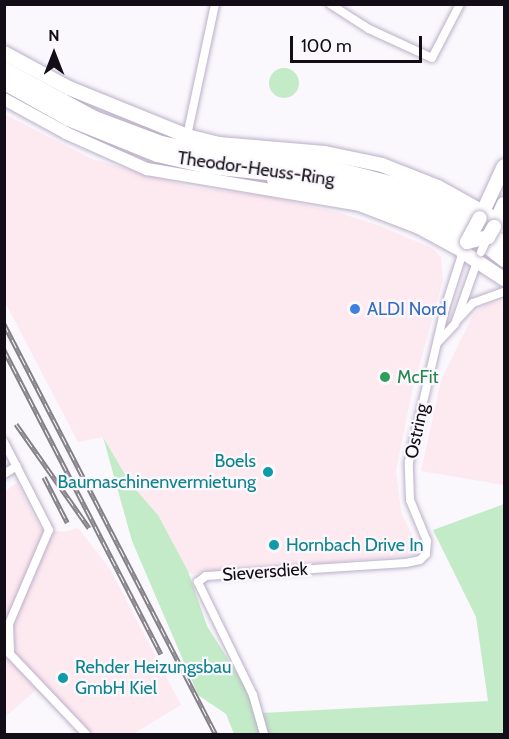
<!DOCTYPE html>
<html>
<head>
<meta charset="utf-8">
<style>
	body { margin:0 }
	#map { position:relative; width:509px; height:739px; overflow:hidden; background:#faf8fd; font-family:Cabin,sans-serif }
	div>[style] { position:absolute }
	.commercial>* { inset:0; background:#fde9f0 }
	.green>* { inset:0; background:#c3ebc8 }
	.round { border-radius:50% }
	.roads { filter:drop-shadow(0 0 2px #bbafc8) drop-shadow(0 0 2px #bbafc8) }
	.minor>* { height:8px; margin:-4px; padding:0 4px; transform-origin:4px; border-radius:4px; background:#fff }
	.secondary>* { height:12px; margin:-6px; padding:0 6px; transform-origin:6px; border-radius:6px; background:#fff }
	.primary>* { height:14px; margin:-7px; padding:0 7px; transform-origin:7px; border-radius:7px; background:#fff }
	.trunk>* { height:15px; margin:-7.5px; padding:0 7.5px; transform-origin:7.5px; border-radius:7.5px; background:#fff }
	.rail>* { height:5px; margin-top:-2.5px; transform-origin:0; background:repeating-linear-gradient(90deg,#faf8fd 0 9px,#838087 0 18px); box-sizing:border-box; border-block:2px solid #838087 }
	.bridges { filter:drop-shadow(0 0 2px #bbafc8) drop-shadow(0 0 2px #bbafc8) }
	.minor-bridge>* { height:8px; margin:-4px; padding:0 4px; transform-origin:4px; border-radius:4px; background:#fff }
	.primary-bridge>* { height:14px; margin:-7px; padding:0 7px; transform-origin:7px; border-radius:7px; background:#fff }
	.dots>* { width:16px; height:16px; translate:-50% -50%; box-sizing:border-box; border:3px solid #faf8fd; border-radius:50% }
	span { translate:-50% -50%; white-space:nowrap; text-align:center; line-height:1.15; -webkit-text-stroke:4.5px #faf8fd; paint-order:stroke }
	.street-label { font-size:18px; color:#120d16 }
	.shop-label { font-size:18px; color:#366cbe }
	.left { translate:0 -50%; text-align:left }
	.leisure-label { font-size:18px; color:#27864d }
	.culture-label { font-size:18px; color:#0d838f }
	.right { translate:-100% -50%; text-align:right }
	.frame { position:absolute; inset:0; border:6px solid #120d16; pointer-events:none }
	.north { position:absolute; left:24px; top:24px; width:60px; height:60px; -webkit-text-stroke:4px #faf8fd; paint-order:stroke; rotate:0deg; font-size:16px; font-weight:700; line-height:24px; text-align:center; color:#120d16 }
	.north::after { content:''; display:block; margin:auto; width:21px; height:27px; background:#120d16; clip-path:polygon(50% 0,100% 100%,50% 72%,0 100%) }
	.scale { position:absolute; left:290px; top:36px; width:132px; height:27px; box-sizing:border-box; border:3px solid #120d16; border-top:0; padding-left:8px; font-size:18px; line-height:21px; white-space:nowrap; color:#120d16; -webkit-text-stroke:4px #faf8fd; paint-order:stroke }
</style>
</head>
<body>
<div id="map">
	<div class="commercial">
		<div style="clip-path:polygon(4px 114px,92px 159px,191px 187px,266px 196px,340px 213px,380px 226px,432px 248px,441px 257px,443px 280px,412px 392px,396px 470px,401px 512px,419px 550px,415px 555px,191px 574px,188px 571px,158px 515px,130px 483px,103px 437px,78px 442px,5px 302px)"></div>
		<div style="clip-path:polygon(504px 302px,504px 485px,421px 471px,441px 380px,473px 315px,488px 303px)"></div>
		<div style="clip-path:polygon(17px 483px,41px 529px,64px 532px,78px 528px,110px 569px,181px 705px,133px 734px,82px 734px,36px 690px,5px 717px,4px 492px)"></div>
	</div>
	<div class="green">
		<div class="round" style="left:269px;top:68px;width:30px;height:30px"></div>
		<div style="clip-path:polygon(103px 437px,130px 483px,158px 515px,188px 571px,207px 626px,262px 713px,488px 701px,476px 617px,433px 530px,504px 504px,504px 734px,234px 734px,226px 714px,198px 695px,132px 541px)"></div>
	</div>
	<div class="roads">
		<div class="minor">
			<div style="left:330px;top:4px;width:46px;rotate:32.7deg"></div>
			<div style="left:369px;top:29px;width:69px;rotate:24.7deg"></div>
			<div style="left:432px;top:58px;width:61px;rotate:-62.6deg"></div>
			<div style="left:187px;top:136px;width:135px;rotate:-78deg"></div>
			<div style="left:458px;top:319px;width:22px;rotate:-47deg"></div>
			<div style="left:473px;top:303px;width:33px;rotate:-20deg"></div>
			<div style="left:439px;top:341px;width:23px;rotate:-47deg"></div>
			<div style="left:455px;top:324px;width:69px;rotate:-70.5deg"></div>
			<div style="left:4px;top:442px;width:99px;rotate:62.9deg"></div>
			<div style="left:49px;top:530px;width:102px;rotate:113.1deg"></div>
			<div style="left:9px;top:624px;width:30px;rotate:88deg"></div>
			<div style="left:10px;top:654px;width:110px;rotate:46.5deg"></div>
			<div style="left:4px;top:474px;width:15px;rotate:-32deg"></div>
			<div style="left:264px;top:734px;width:41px;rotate:-105.8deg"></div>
			<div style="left:253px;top:695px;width:126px;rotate:-116deg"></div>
			<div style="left:198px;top:582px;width:10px;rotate:-37deg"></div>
			<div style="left:206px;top:576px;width:200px;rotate:-3.7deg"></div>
			<div style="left:406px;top:563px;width:14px;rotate:-12deg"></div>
			<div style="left:420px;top:560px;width:8px;rotate:-45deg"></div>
			<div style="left:426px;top:554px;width:13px;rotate:-86deg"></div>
			<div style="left:427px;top:541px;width:44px;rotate:-112.5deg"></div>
			<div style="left:410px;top:500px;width:38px;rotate:-92deg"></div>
			<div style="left:409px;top:462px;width:158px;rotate:-76.8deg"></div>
			<div style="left:445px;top:308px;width:59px;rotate:-72.2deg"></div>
		</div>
		<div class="secondary">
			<div style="left:4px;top:99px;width:71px;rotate:28.7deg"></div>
			<div style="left:66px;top:133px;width:89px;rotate:24deg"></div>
			<div style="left:147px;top:169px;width:215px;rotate:9.6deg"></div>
			<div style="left:359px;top:205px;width:62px;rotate:20.8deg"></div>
			<div style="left:417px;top:227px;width:52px;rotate:28.5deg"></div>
		</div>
		<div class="primary">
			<div style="left:4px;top:53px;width:74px;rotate:28.3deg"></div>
			<div style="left:69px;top:88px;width:127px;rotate:22.1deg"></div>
			<div style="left:187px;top:136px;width:33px;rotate:14deg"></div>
			<div style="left:219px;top:144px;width:106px;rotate:4.9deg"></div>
			<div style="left:325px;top:153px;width:58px;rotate:11.9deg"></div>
			<div style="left:382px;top:165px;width:60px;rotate:21.4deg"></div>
			<div style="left:438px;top:187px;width:68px;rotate:29.2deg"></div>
			<div style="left:355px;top:197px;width:48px;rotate:16.9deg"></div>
			<div style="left:401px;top:211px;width:73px;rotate:25.2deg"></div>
			<div style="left:467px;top:242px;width:11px;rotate:112deg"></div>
			<div style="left:463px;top:252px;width:49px;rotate:33.4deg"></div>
			<div style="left:480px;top:218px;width:57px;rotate:-65.2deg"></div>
			<div style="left:494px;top:226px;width:24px;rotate:-66deg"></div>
		</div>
		<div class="trunk">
			<div style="left:4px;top:69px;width:102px;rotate:28.6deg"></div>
			<div style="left:94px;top:118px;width:72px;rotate:20.5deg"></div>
			<div style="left:161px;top:143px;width:54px;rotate:11.7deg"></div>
			<div style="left:214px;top:154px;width:111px;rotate:6.2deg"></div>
			<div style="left:324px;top:166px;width:92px;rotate:14.5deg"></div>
			<div style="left:413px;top:189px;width:65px;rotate:27.3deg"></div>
			<div style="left:471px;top:219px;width:41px;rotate:37.1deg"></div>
			<div style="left:4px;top:82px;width:73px;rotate:29.4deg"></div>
			<div style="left:68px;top:118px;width:96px;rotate:22deg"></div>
			<div style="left:157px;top:154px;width:53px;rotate:13deg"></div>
			<div style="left:209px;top:166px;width:116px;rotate:6deg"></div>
			<div style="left:324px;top:178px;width:80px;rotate:14.6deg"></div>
			<div style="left:401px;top:198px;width:73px;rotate:25.9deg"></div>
			<div style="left:467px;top:230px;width:47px;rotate:38.1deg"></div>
			<div style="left:274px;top:179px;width:83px;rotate:12.5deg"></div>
			<div style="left:497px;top:220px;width:9px;rotate:36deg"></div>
		</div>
	</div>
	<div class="rail">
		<div style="left:4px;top:324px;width:462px;rotate:62.7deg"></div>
		<div style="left:4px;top:350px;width:342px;rotate:62.7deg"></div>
		<div style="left:16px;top:424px;width:127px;rotate:54.9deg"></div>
		<div style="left:44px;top:477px;width:51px;rotate:62.9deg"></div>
	</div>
	<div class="bridges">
		<div class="minor-bridge">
			<div style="left:481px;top:252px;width:17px;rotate:-65deg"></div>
		</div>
		<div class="primary-bridge">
			<div style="left:467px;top:242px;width:22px;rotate:-13deg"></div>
			<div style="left:488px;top:237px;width:12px;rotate:-59deg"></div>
			<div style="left:467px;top:242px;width:27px;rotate:-62deg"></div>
		</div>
	</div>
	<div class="dots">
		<div style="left:355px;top:309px;background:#3f7fe0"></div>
		<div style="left:385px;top:377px;background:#2e9e5b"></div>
		<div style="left:268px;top:472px;background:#0f9aa8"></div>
		<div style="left:274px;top:545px;background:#0f9aa8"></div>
		<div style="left:63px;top:678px;background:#0f9aa8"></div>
	</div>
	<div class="street-label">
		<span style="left:256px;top:169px;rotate:8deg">Theodor-Heuss-Ring</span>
		<span style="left:417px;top:431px;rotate:-78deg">Ostring</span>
		<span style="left:265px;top:572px;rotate:-4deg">Sieversdiek</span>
	</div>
	<div class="shop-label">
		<span class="left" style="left:367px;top:309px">ALDI Nord</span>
	</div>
	<div class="leisure-label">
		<span class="left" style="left:397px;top:377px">McFit</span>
	</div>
	<div class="culture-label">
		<span class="right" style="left:256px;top:472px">Boels<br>Baumaschinenvermietung</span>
		<span class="left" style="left:286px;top:545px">Hornbach Drive In</span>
		<span class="left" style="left:75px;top:678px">Rehder Heizungsbau<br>GmbH Kiel</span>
	</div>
	<div class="frame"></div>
	<div class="north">N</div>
	<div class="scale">100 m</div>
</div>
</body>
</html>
